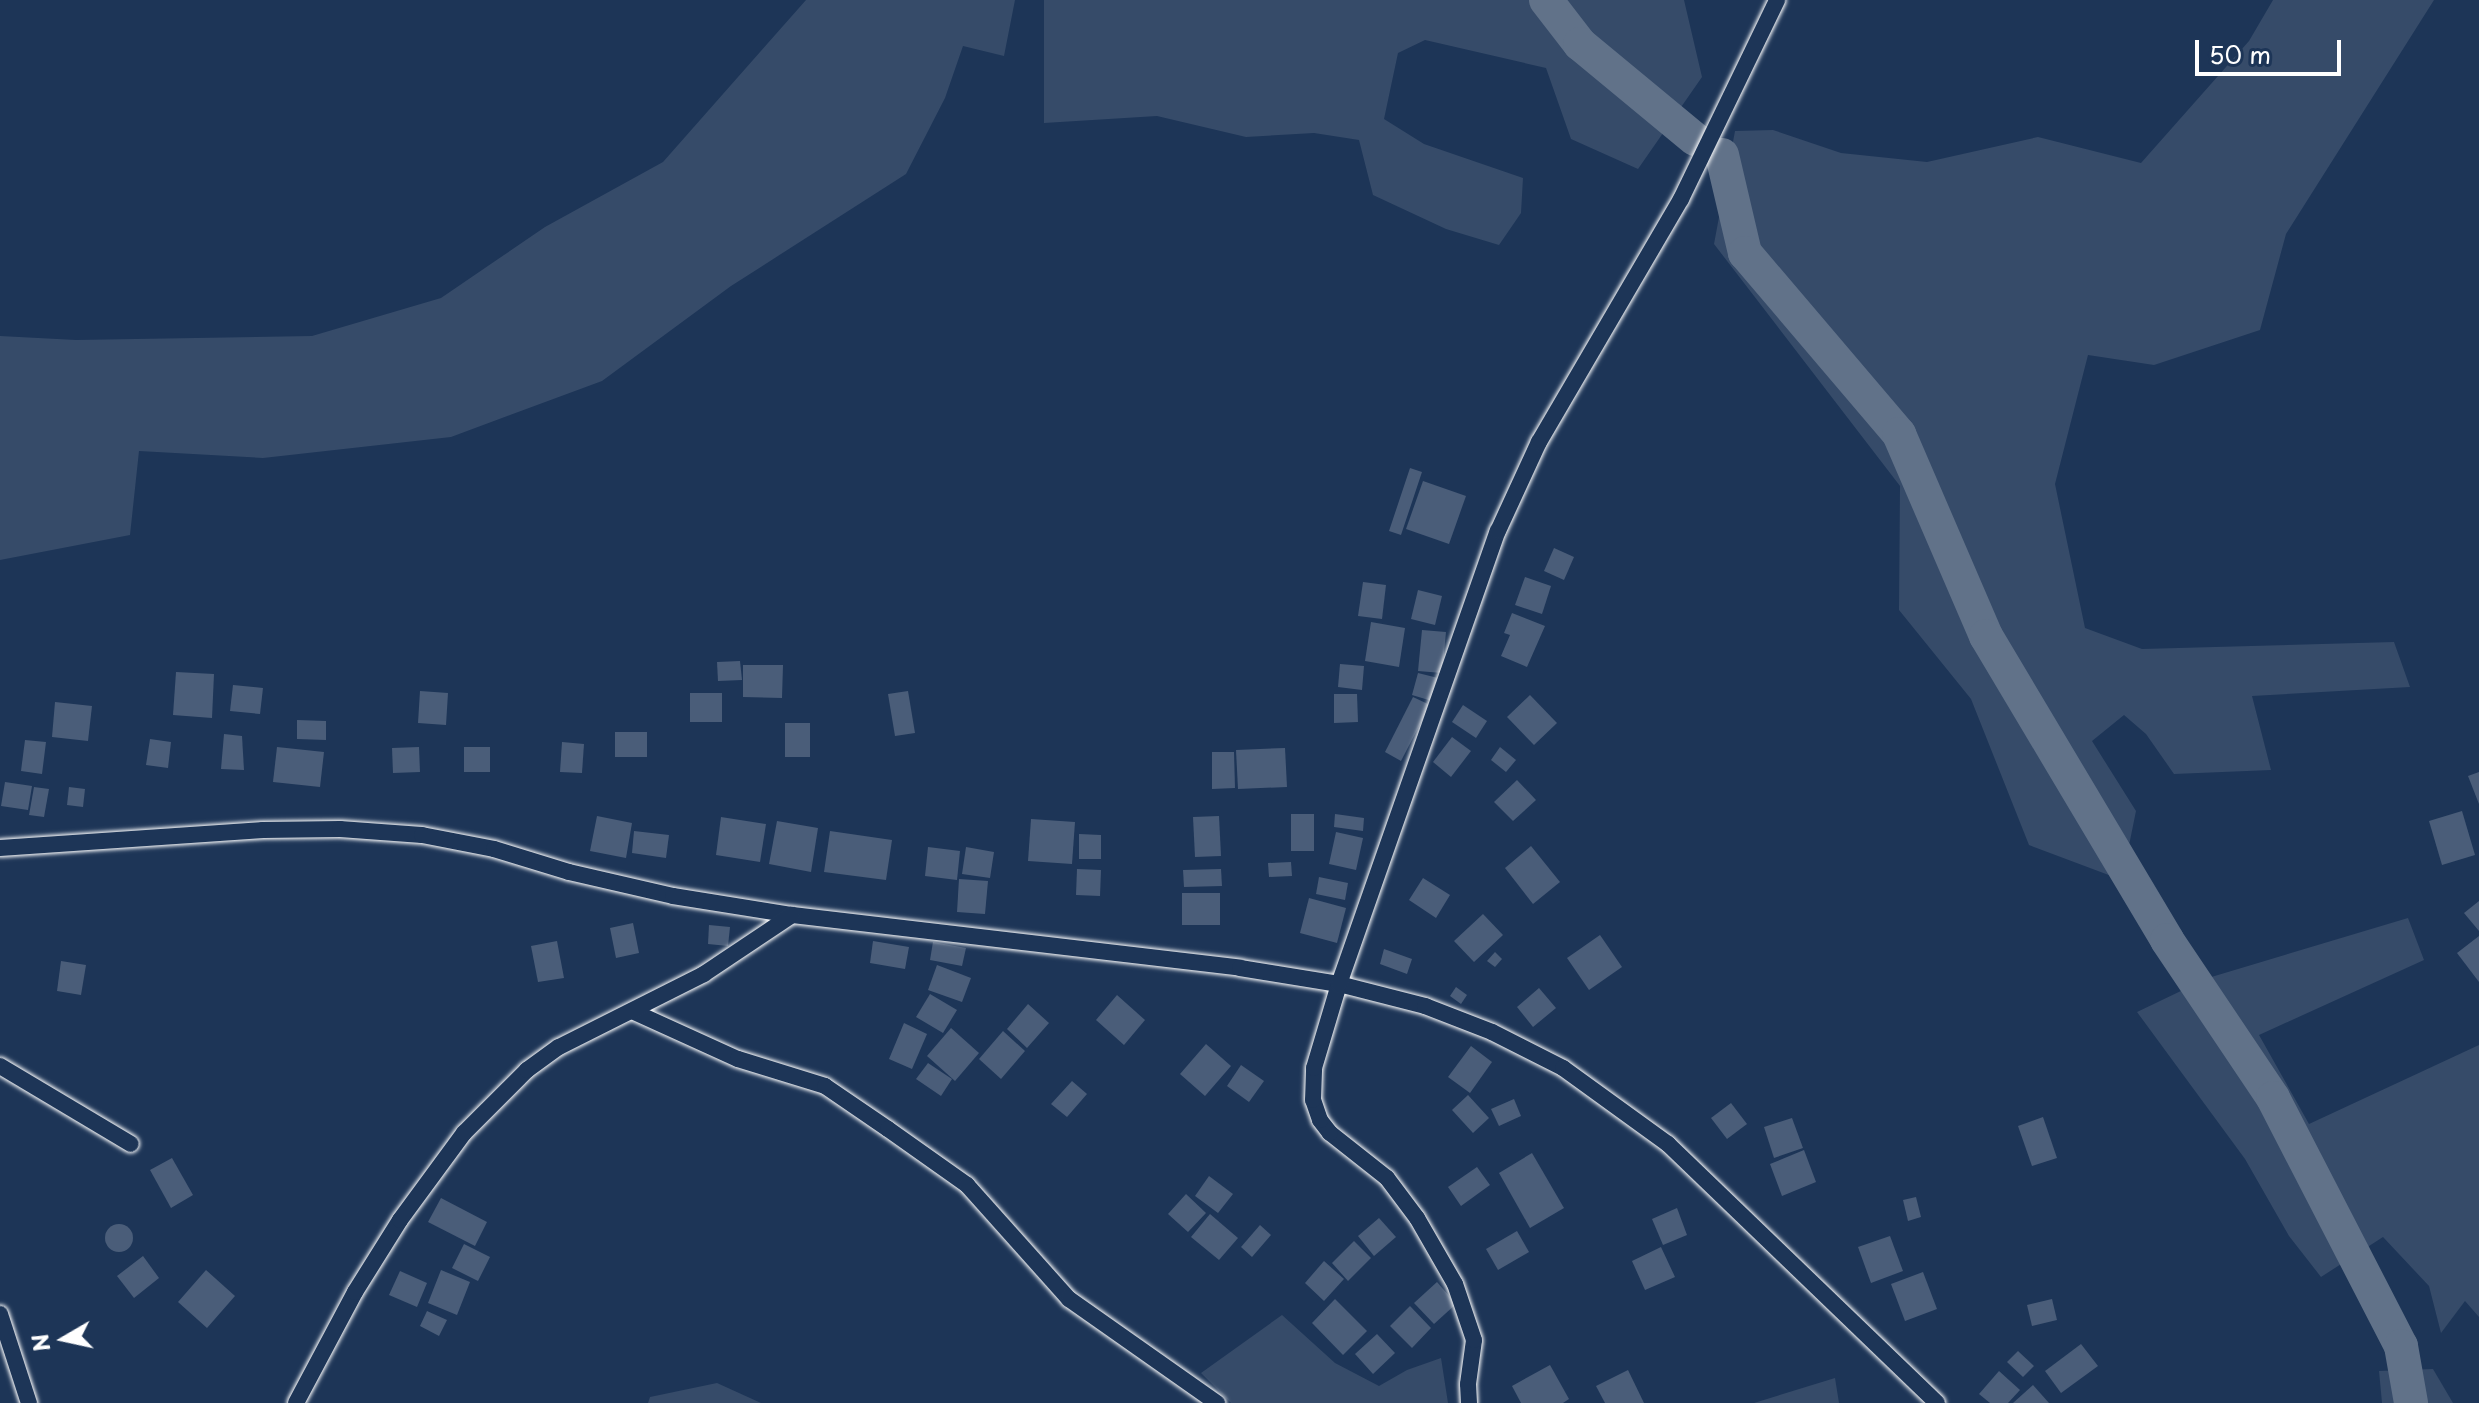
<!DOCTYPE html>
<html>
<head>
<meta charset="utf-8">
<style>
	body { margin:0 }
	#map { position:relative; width:2479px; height:1403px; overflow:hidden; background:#1d3557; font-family:"Playpen Sans",sans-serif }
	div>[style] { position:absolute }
	.green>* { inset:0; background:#364b69 }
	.river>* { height:34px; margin:-17px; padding:0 17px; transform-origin:17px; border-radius:17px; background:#617289 }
	.building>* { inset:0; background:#4a5d79 }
	.round { border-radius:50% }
	.roads { filter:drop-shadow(0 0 2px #fff) drop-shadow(0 0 2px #fff) }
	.street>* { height:16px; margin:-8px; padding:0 8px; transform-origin:8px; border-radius:8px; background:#1d3557 }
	span { translate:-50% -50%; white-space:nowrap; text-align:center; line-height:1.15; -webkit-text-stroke:7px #1d3557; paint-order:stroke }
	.north { position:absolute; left:24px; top:1299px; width:80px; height:80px; -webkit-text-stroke:6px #1d3557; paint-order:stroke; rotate:261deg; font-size:22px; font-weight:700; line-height:32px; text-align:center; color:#fff }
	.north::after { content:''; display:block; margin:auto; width:28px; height:36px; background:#fff; clip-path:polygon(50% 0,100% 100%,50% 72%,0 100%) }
	.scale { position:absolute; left:2195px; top:40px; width:146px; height:36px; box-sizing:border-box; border:4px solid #fff; border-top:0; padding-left:10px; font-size:24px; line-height:28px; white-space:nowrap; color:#fff; -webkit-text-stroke:6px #1d3557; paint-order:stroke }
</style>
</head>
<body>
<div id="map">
	<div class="green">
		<div style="clip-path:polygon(806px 0,1015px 0,1004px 56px,963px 46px,945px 98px,906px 174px,731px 286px,602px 381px,451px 437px,263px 458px,139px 451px,130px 535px,0 560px,0 336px,76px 340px,312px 336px,441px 298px,545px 227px,663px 162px)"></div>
		<div style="clip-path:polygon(1044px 0,1684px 0,1702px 77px,1638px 169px,1571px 139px,1546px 68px,1425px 40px,1398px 53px,1384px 119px,1424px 144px,1523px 178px,1521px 213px,1499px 245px,1446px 229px,1373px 195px,1359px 140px,1314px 133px,1246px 137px,1157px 116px,1044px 123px)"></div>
		<div style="clip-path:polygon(2273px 0,2434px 0,2286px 234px,2260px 330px,2154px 365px,2088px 355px,2055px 484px,2085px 628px,2142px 649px,2394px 642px,2410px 687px,2252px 696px,2271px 770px,2174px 774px,2146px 734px,2124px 715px,2092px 741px,2136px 811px,2122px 880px,2029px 845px,1971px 699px,1899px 610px,1900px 486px,1714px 244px,1735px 131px,1773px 130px,1841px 153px,1927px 162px,2038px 137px,2141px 163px,2249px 41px)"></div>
		<div style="clip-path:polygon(2408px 918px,2424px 960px,2259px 1035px,2309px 1124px,2479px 1045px,2479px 1317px,2465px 1301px,2441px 1333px,2429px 1286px,2383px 1237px,2321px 1277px,2289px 1236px,2245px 1159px,2137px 1012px,2208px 978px)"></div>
		<div style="clip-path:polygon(1282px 1315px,1335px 1363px,1379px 1386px,1407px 1370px,1441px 1358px,1448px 1403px,1231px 1403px,1201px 1373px)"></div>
		<div style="clip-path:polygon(2433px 1369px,2453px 1403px,2382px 1403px,2379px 1371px)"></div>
		<div style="clip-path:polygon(1835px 1378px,1839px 1403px,1754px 1403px)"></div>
		<div style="clip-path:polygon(717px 1383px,761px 1403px,648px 1403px,650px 1397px)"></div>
	</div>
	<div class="river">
		<div style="left:1546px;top:0;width:56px;rotate:52.3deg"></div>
		<div style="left:1580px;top:44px;width:149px;rotate:39.6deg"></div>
		<div style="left:1722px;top:155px;width:101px;rotate:76.8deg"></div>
		<div style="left:1745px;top:253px;width:238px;rotate:49.6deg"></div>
		<div style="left:1899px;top:434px;width:220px;rotate:66.7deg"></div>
		<div style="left:1986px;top:636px;width:354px;rotate:59.2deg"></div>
		<div style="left:2167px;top:940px;width:190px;rotate:56.1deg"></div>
		<div style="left:2273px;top:1098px;width:279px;rotate:62.7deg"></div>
		<div style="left:2401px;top:1346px;width:58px;rotate:80deg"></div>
	</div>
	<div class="building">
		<div style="clip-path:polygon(1410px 468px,1422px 472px,1401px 535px,1389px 531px)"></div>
		<div style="clip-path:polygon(1423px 481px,1466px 496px,1449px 544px,1406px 529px)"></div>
		<div style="clip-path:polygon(1554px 548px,1574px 557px,1564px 580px,1544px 571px)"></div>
		<div style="clip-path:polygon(1525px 577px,1551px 586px,1542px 614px,1515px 605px)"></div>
		<div style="clip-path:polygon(1363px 582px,1386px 585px,1382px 619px,1358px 616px)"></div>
		<div style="clip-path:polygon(1418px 590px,1442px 596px,1435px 625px,1411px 619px)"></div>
		<div style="clip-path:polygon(1512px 613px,1545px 626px,1527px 667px,1501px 656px,1510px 635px,1504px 633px)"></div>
		<div style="clip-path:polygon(1371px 622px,1405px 628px,1399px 667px,1365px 661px)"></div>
		<div style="clip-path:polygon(1422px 630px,1446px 632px,1442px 673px,1418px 671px)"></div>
		<div style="clip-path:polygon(740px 661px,742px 680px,718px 681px,717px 662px)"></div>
		<div style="clip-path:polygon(1340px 664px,1364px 666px,1362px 690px,1338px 687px)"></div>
		<div style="clip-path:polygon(743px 665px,783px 665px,782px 698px,743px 697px)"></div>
		<div style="clip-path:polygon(176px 672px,214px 674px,212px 718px,173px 715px)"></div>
		<div style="clip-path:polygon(1418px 673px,1438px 678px,1432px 701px,1412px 695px)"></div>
		<div style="clip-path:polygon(233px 685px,263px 688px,260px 714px,230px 711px)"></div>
		<div style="clip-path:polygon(420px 691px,448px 693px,446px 725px,418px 723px)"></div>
		<div style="clip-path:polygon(908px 691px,915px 733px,895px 736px,888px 694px)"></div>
		<div style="clip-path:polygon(690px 693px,722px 693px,722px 722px,690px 722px)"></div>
		<div style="clip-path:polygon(1334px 694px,1357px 694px,1358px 722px,1334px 723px)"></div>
		<div style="clip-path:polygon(1530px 695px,1557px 723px,1534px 745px,1507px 717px)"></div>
		<div style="clip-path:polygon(1413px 697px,1430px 705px,1401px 761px,1385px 752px)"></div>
		<div style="clip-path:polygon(55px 702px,92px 706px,88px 741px,52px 737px)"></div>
		<div style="clip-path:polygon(1463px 705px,1487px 721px,1476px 738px,1452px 722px)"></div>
		<div style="clip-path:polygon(297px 720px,326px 721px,326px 740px,297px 739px)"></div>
		<div style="clip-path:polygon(785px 723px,810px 723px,810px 757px,785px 757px)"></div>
		<div style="clip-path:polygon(615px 732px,647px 732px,647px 757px,615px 757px)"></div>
		<div style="clip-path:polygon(224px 734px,242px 736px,244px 770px,221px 769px)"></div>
		<div style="clip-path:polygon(1452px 737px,1471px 751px,1451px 777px,1433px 762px)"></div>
		<div style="clip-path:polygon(150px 739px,171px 742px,168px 768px,146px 765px)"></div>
		<div style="clip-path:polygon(25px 740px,46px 742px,42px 774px,21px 771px)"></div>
		<div style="clip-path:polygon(562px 742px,584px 744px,582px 773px,560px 772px)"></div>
		<div style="clip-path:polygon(277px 747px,324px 752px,320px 787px,273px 782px)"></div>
		<div style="clip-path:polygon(419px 747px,420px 772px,393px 773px,392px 748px)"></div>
		<div style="clip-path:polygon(464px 747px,490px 747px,490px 772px,464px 772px)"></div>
		<div style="clip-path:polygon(1500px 747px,1516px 760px,1506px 772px,1491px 760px)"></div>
		<div style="clip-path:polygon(1285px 748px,1287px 787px,1238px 789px,1236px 750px)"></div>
		<div style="clip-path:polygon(1212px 752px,1234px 752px,1235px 788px,1212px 789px)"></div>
		<div style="clip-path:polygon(2479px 772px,2479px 804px,2468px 776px)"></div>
		<div style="clip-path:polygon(1517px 780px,1536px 800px,1513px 821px,1494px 802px)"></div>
		<div style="clip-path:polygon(5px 782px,32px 786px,28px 810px,1px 806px)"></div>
		<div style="clip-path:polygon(34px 787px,49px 789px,44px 817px,29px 815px)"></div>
		<div style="clip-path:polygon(69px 787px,85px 789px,83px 807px,67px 805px)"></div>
		<div style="clip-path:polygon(2462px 811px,2475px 855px,2442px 865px,2429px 821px)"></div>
		<div style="clip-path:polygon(1291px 814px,1314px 814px,1314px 851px,1291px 851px)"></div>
		<div style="clip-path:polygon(1335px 814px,1364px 818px,1363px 831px,1334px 827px)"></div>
		<div style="clip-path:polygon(597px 816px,632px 823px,626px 858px,590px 851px)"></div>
		<div style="clip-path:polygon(1219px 816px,1221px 856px,1195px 857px,1193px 817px)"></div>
		<div style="clip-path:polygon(721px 817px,766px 824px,760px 862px,716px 855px)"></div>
		<div style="clip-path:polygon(1031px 819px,1075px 822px,1072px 864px,1028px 861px)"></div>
		<div style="clip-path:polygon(777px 821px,818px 828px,811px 872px,769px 864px)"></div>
		<div style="clip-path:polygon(634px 831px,669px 835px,666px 858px,632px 853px)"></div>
		<div style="clip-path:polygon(830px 831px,892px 840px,886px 880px,824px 872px)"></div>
		<div style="clip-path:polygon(1336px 832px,1363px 838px,1356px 870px,1329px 864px)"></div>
		<div style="clip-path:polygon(1079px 834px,1101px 835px,1101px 859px,1079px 859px)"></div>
		<div style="clip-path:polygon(1531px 846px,1560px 882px,1533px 904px,1505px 868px)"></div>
		<div style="clip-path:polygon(928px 847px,960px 851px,957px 880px,925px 876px)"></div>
		<div style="clip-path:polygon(966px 847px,994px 852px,990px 878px,962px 874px)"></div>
		<div style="clip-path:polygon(1291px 862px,1292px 876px,1269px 877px,1268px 863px)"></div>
		<div style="clip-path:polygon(1077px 869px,1101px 870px,1100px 896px,1076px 895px)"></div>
		<div style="clip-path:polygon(1221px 869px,1222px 886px,1184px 887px,1183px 870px)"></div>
		<div style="clip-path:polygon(1319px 877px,1348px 883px,1345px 900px,1316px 894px)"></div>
		<div style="clip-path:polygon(1423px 878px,1450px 895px,1436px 918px,1409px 900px)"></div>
		<div style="clip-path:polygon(959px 879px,988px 881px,985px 914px,957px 912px)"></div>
		<div style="clip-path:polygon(1182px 893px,1220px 893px,1220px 925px,1182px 925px)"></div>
		<div style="clip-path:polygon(1309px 898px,1346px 908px,1337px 943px,1300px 933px)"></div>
		<div style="clip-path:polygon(2479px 901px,2479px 931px,2464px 913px)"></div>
		<div style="clip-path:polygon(1483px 914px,1503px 935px,1474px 962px,1454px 941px)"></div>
		<div style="clip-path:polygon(633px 923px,639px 953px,616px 958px,610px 928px)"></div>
		<div style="clip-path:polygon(709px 925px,730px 927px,728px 946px,708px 944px)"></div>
		<div style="clip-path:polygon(1600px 935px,1622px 967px,1589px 990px,1567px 958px)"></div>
		<div style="clip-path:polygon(2479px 936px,2479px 982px,2457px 953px)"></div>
		<div style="clip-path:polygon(557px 941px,564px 978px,538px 982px,531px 946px)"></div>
		<div style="clip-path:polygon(873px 941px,909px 947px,905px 969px,870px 963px)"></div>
		<div style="clip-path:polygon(933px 942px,966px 948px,962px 966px,930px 960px)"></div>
		<div style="clip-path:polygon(1384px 949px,1412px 959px,1407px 974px,1380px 964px)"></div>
		<div style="clip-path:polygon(1495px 952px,1502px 959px,1495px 967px,1487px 961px)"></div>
		<div style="clip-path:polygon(61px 961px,86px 965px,81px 995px,57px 991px)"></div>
		<div style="clip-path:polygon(937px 965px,971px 978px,962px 1002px,928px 990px)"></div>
		<div style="clip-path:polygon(1456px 987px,1467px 995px,1461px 1004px,1450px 996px)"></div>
		<div style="clip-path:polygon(1539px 988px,1556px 1008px,1533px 1027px,1517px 1007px)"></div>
		<div style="clip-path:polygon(930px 994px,957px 1010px,943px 1033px,916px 1017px)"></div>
		<div style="clip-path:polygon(1117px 995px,1145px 1020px,1124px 1045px,1096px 1020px)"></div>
		<div style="clip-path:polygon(1028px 1004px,1049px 1023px,1027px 1048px,1007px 1029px)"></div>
		<div style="clip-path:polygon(904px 1023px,927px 1034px,912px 1069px,889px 1059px)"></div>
		<div style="clip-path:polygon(951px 1028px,979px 1053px,955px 1081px,927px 1056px)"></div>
		<div style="clip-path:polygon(1003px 1031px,1025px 1051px,1001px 1079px,979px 1059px)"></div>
		<div style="clip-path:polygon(1206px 1044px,1231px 1066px,1205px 1096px,1180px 1074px)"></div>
		<div style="clip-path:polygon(1471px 1046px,1492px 1062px,1470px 1093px,1448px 1077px)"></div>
		<div style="clip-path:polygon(928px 1063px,952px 1079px,941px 1096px,916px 1079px)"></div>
		<div style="clip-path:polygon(1241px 1065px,1264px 1081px,1249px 1102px,1227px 1086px)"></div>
		<div style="clip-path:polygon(1072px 1081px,1087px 1094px,1067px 1117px,1051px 1104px)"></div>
		<div style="clip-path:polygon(1468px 1095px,1489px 1118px,1473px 1133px,1452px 1110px)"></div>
		<div style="clip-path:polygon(1514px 1099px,1521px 1116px,1499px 1126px,1491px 1109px)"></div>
		<div style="clip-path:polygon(1731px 1103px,1747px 1124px,1727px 1139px,1711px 1118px)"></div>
		<div style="clip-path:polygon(2043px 1117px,2057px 1158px,2032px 1166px,2018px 1126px)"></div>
		<div style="clip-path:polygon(1792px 1118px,1803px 1148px,1774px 1158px,1764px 1127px)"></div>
		<div style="clip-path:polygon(1804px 1150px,1816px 1182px,1782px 1196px,1770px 1164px)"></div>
		<div style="clip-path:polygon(1532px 1153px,1564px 1208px,1530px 1228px,1499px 1173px)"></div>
		<div style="clip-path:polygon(172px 1158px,193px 1195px,171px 1208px,150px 1170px)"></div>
		<div style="clip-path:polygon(1477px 1167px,1490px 1185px,1461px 1206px,1448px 1187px)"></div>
		<div style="clip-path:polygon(1209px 1176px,1233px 1194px,1218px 1213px,1195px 1196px)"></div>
		<div style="clip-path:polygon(1186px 1194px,1206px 1213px,1188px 1232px,1168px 1214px)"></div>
		<div style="clip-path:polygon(1916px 1197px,1921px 1217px,1908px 1221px,1903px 1200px)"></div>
		<div style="clip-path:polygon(441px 1198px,487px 1222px,475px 1246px,428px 1222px)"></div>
		<div style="clip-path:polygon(1677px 1208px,1687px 1235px,1663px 1245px,1652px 1219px)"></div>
		<div style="clip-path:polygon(1210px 1214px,1238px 1238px,1219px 1260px,1191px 1237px)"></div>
		<div style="clip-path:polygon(1379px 1218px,1396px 1237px,1374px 1256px,1358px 1236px)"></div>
		<div class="round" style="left:105px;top:1224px;width:28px;height:28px"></div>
		<div style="clip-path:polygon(1260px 1225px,1271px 1235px,1252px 1257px,1241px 1247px)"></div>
		<div style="clip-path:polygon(1517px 1231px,1529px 1252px,1498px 1270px,1486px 1249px)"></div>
		<div style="clip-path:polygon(1890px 1236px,1903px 1271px,1871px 1283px,1858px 1247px)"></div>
		<div style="clip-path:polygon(1354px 1241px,1371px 1258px,1348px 1281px,1332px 1263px)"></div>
		<div style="clip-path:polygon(464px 1244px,490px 1257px,478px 1281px,452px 1268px)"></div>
		<div style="clip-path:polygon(1661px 1247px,1675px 1277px,1645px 1290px,1632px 1261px)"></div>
		<div style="clip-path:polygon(143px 1256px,159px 1278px,134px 1298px,117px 1276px)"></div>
		<div style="clip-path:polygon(1324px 1261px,1344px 1279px,1324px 1301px,1305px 1283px)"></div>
		<div style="clip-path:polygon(206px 1270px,235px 1296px,207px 1328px,178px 1302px)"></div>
		<div style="clip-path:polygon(441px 1270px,470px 1282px,457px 1315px,428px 1303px)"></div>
		<div style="clip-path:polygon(400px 1271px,427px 1283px,417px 1307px,389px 1295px)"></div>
		<div style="clip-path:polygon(1923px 1272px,1937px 1309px,1905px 1321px,1891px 1284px)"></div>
		<div style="clip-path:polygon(1437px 1282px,1456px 1304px,1434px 1324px,1414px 1303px)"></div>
		<div style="clip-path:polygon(1335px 1299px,1367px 1331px,1343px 1355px,1312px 1323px)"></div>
		<div style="clip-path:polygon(2052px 1299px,2057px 1320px,2032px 1326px,2027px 1305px)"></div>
		<div style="clip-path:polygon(1410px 1306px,1431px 1328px,1412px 1348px,1390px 1326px)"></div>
		<div style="clip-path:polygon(427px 1311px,447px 1320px,439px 1336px,420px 1326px)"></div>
		<div style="clip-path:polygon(1377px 1334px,1395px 1353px,1373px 1374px,1355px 1354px)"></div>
		<div style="clip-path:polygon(2081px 1344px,2098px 1366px,2061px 1393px,2045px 1371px)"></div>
		<div style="clip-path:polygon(2018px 1351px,2034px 1366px,2023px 1377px,2007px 1362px)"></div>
		<div style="clip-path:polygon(1550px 1365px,1569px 1399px,1563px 1403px,1521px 1403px,1512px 1386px)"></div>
		<div style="clip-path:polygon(1628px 1370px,1644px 1403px,1605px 1403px,1596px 1386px)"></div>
		<div style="clip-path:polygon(1999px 1371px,2020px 1390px,2008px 1403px,1990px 1403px,1979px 1394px)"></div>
		<div style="clip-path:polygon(2033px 1385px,2049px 1403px,2013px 1403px)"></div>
	</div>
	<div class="roads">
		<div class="street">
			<div style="left:0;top:848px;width:264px;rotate:-3.9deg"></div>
			<div style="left:263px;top:830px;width:77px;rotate:-0.7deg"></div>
			<div style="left:340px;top:829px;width:82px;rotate:4.2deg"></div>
			<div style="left:422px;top:835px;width:73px;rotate:11deg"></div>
			<div style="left:494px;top:849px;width:78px;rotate:17deg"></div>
			<div style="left:569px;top:872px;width:107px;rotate:13deg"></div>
			<div style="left:673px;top:896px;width:121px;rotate:9.1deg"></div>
			<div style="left:792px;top:915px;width:451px;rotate:6.7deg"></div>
			<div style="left:1240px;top:968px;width:100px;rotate:9.2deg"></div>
			<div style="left:1339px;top:984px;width:89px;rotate:14.3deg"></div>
			<div style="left:1425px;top:1006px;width:72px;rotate:21.2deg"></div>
			<div style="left:1492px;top:1032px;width:80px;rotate:26.9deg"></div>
			<div style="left:1563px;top:1068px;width:130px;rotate:35.9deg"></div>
			<div style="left:1668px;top:1144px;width:373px;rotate:43.9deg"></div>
			<div style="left:632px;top:1011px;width:116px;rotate:24.4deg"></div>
			<div style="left:738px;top:1059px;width:91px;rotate:17.2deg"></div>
			<div style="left:825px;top:1086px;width:76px;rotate:34.3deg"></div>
			<div style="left:888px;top:1129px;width:97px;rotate:35.3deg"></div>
			<div style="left:967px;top:1185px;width:153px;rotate:48.2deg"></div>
			<div style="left:1069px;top:1299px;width:181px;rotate:35.1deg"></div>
			<div style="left:0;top:1066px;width:152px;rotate:30.8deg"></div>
			<div style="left:0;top:1314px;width:94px;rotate:72deg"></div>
			<div style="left:296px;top:1403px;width:126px;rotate:-62deg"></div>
			<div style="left:355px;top:1292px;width:85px;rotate:-58deg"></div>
			<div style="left:400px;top:1220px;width:108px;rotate:-53.7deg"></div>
			<div style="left:464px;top:1133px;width:89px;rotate:-45deg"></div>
			<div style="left:527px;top:1070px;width:39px;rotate:-36deg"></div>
			<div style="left:559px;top:1047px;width:162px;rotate:-26.7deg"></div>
			<div style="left:704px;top:974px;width:106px;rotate:-33.8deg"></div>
			<div style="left:1469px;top:1403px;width:19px;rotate:-93deg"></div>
			<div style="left:1468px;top:1384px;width:44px;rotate:-82.2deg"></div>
			<div style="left:1474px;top:1340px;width:59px;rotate:-108.7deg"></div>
			<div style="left:1455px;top:1284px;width:76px;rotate:-119.9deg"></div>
			<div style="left:1417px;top:1218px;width:50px;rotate:-126.9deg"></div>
			<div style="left:1387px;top:1178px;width:73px;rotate:-141.7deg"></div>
			<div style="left:1330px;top:1133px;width:16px;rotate:-128deg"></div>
			<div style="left:1320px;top:1120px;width:21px;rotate:-109deg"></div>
			<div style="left:1313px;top:1100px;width:32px;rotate:-88deg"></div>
			<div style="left:1314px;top:1068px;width:88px;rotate:-73.4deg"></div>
			<div style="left:1339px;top:984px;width:480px;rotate:-70.7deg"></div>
			<div style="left:1498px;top:531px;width:98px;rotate:-65.3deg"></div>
			<div style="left:1539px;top:442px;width:281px;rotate:-59.7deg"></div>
			<div style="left:1681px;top:199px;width:221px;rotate:-64.2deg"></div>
		</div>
	</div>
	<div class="north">N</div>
	<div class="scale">50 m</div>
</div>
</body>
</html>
